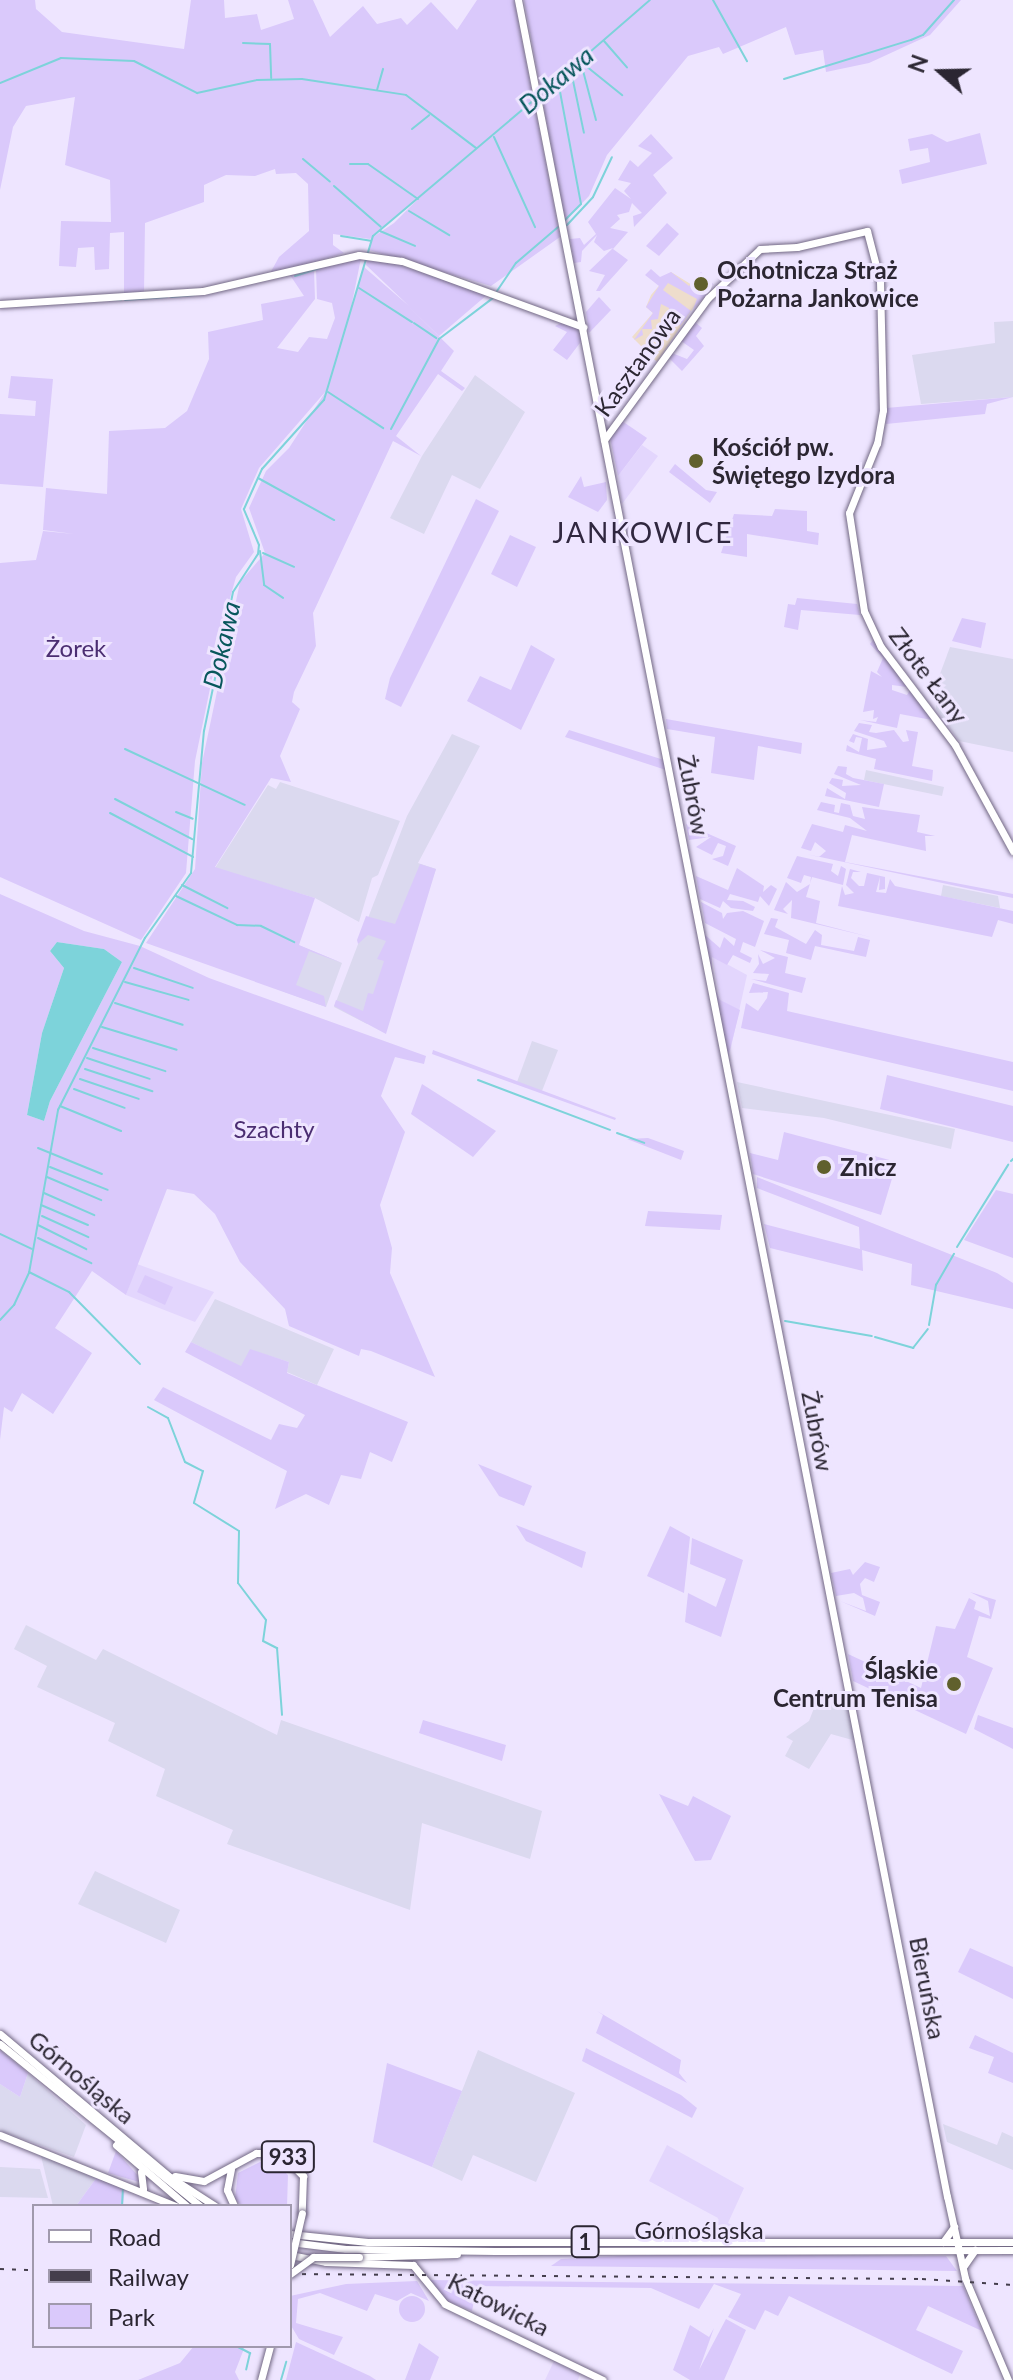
<!DOCTYPE html>
<html>
<head>
<meta charset="utf-8">
<style>
	body { margin:0 }
	#map { position:relative; width:1013px; height:2380px; overflow:hidden; background:#eee5ff; font-family:Lato,sans-serif }
	div>[style] { position:absolute }
	.built>* { inset:0; background:#e3d6fd }
	.industrial>* { inset:0; background:#dbd9ef }
	.education>* { inset:0; background:#edc }
	.green>* { inset:0; background:#dac9fb }
	.round { border-radius:50% }
	.water>* { inset:0; background:#7dd3da }
	.stream>* { height:2px; margin:-1px; padding:0 1px; transform-origin:1px; border-radius:1px; background:#7dd3da }
	.roads { filter:drop-shadow(0 0 2px #726884) drop-shadow(0 0 2px #726884) }
	.secondary>* { height:7px; margin:-3.5px; padding:0 3.5px; transform-origin:3.5px; border-radius:3.5px; background:#fff }
	.primary>* { height:7px; margin:-3.5px; padding:0 3.5px; transform-origin:3.5px; border-radius:3.5px; background:#fff }
	.rail>* { height:2px; margin-top:-1px; transform-origin:0; background:repeating-linear-gradient(90deg,#443e4c 0 4px,transparent 0 12px) }
	.bridges { filter:drop-shadow(0 0 2px #726884) drop-shadow(0 0 2px #726884) }
	.primary-bridge>* { height:7px; margin:-3.5px; padding:0 3.5px; transform-origin:3.5px; border-radius:3.5px; background:#fff }
	.dots>* { width:22px; height:22px; translate:-50% -50%; box-sizing:border-box; border:4px solid #eee5ff; border-radius:50% }
	span { translate:-50% -50%; white-space:nowrap; text-align:center; line-height:1.15; -webkit-text-stroke:6px #eee5ff; paint-order:stroke }
	.shield-label span { padding:2px 6px; background:#eee5ff; border:2px solid; border-radius:6px; -webkit-text-stroke-width:0 }
	.shield-label { font-size:22px; color:#2b2632; font-weight:700 }
	.poi-label { font-size:24px; color:#2b2632; font-weight:700 }
	.left { translate:0 -50%; text-align:left }
	.right { translate:-100% -50%; text-align:right }
	.street-label { font-size:24px; color:#2b2632 }
	.park-label { font-size:24px; color:#4b2e72 }
	.water-label { font-size:26px; color:#08575c; font-style:italic }
	.quarter-label { font-size:28px; color:#30273f; letter-spacing:2px }
	.legend { position:absolute; left:32px; top:2204px; width:260px; height:144px; box-sizing:border-box; background:#eee5ff; border:2px solid #a099ad; margin:0; padding:10px 14px; list-style:none; font-size:24px; color:#2b2632 }
	.legend li { display:flex; align-items:center; gap:16px; height:40px }
	.legend b { width:40px; border:2px solid #a099ad }
	.north { position:absolute; left:901px; top:32px; width:80px; height:80px; -webkit-text-stroke:6px #eee5ff; paint-order:stroke; rotate:290deg; font-size:22px; font-weight:700; line-height:32px; text-align:center; color:#2b2632 }
	.north::after { content:''; display:block; margin:auto; width:28px; height:36px; background:#2b2632; clip-path:polygon(50% 0,100% 100%,50% 72%,0 100%) }
</style>
</head>
<body>
<div id="map">
	<div class="built">
		<div style="clip-path:polygon(642px 445px,658px 456px,622px 504px,618px 476px)"></div>
		<div style="clip-path:polygon(712px 956px,747px 975px,730px 1052px,716px 979px)"></div>
		<div style="clip-path:polygon(137px 1264px,214px 1292px,195px 1322px,126px 1295px)"></div>
		<div style="clip-path:polygon(667px 2145px,744px 2188px,728px 2223px,745px 2232px,712px 2231px,718px 2218px,649px 2181px)"></div>
		<div style="clip-path:polygon(554px 2361px,580px 2374px,578px 2380px,545px 2380px)"></div>
	</div>
	<div class="industrial">
		<div style="clip-path:polygon(1013px 321px,1013px 397px,921px 404px,912px 355px,995px 343px,994px 322px)"></div>
		<div style="clip-path:polygon(475px 375px,525px 412px,480px 489px,452px 475px,424px 534px,390px 518px,422px 456px)"></div>
		<div style="clip-path:polygon(950px 647px,1013px 659px,1013px 752px,959px 741px,936px 709px,937px 682px)"></div>
		<div style="clip-path:polygon(452px 734px,480px 746px,418px 863px,436px 869px,410px 943px,367px 1024px,334px 1007px,407px 816px)"></div>
		<div style="clip-path:polygon(866px 770px,944px 787px,942px 796px,864px 780px)"></div>
		<div style="clip-path:polygon(280px 782px,400px 821px,378px 875px,372px 878px,359px 922px,315px 898px,215px 868px,268px 785px,276px 789px)"></div>
		<div style="clip-path:polygon(943px 885px,998px 896px,1000px 908px,941px 896px)"></div>
		<div style="clip-path:polygon(298px 945px,342px 963px,326px 1007px,282px 991px)"></div>
		<div style="clip-path:polygon(532px 1041px,558px 1050px,542px 1091px,517px 1082px)"></div>
		<div style="clip-path:polygon(737px 1082px,955px 1129px,951px 1149px,824px 1118px,742px 1108px)"></div>
		<div style="clip-path:polygon(215px 1299px,334px 1349px,317px 1385px,287px 1372px,289px 1362px,251px 1350px,241px 1367px,191px 1342px)"></div>
		<div style="clip-path:polygon(26px 1625px,96px 1660px,103px 1649px,277px 1735px,281px 1720px,542px 1811px,530px 1859px,422px 1823px,410px 1910px,227px 1844px,233px 1830px,156px 1796px,165px 1769px,108px 1741px,115px 1723px,37px 1687px,47px 1666px,14px 1649px)"></div>
		<div style="clip-path:polygon(821px 1690px,849px 1705px,856px 1741px,831px 1734px,809px 1769px,785px 1756px,793px 1741px,786px 1737px,809px 1721px)"></div>
		<div style="clip-path:polygon(95px 1871px,180px 1910px,166px 1943px,78px 1904px)"></div>
		<div style="clip-path:polygon(478px 2050px,575px 2093px,536px 2182px,473px 2155px,462px 2181px,432px 2167px)"></div>
		<div style="clip-path:polygon(28px 2073px,86px 2125px,74px 2157px,0 2131px,0 2084px,20px 2097px)"></div>
		<div style="clip-path:polygon(943px 2124px,997px 2145px,1002px 2132px,1013px 2137px,1013px 2170px,947px 2142px)"></div>
		<div style="clip-path:polygon(41px 2156px,97px 2177px,76px 2206px,53px 2206px)"></div>
		<div style="clip-path:polygon(0 2167px,40px 2169px,48px 2198px,0 2197px)"></div>
	</div>
	<div class="education">
		<div style="clip-path:polygon(671px 272px,697px 288px,694px 293px,700px 298px,657px 362px,632px 337px,653px 313px,646px 307px,651px 295px)"></div>
	</div>
	<div class="green">
		<div style="clip-path:polygon(0 0,35px 0,36px 9px,62px 32px,184px 49px,191px 0,224px 0,225px 18px,257px 14px,261px 30px,294px 19px,288px 0,313px 0,330px 37px,363px 6px,377px 24px,401px 18px,407px 25px,431px 2px,457px 30px,477px 0,514px 0,560px 237px,491px 286px,369px 250px,373px 237px,394px 223px,426px 191px,370px 239px,333px 234px,333px 245px,344px 253px,268px 277px,279px 257px,309px 231px,308px 184px,296px 173px,276px 174px,275px 169px,255px 176px,226px 175px,204px 185px,204px 202px,145px 223px,144px 293px,124px 294px,124px 232px,110px 233px,109px 269px,95px 270px,94px 247px,78px 248px,76px 267px,59px 266px,61px 221px,111px 222px,110px 180px,65px 165px,75px 97px,26px 106px,13px 127px,0 190px)"></div>
		<div style="clip-path:polygon(524px 0,961px 0,930px 35px,869px 63px,826px 72px,823px 50px,795px 55px,786px 27px,723px 54px,719px 47px,688px 56px,607px 155px,589px 196px,565px 221px)"></div>
		<div style="clip-path:polygon(980px 133px,987px 164px,902px 184px,899px 170px,930px 162px,928px 148px,910px 151px,908px 139px,932px 134px,947px 142px)"></div>
		<div style="clip-path:polygon(651px 134px,673px 158px,653px 175px,667px 193px,634px 227px,633px 216px,642px 213px,632px 203px,629px 212px,617px 215px,620px 219px,610px 228px,628px 232px,613px 249px,628px 260px,600px 291px,596px 291px,605px 275px,589px 271px,613px 248px,604px 251px,594px 242px,597px 235px,582px 251px,581px 262px,574px 263px,570px 239px,580px 238px,584px 245px,596px 234px,588px 222px,615px 188px,631px 199px,624px 191px,631px 183px,618px 180px,630px 160px,638px 167px,652px 153px,638px 146px)"></div>
		<div style="clip-path:polygon(667px 223px,679px 234px,659px 256px,646px 246px)"></div>
		<div style="clip-path:polygon(361px 258px,351px 308px,364px 267px,409px 306px,366px 265px,367px 260px,380px 259px,488px 294px,439px 336px,409px 307px,454px 351px,441px 371px,465px 388px,462px 391px,438px 374px,396px 436px,421px 456px,393px 441px,313px 613px,316px 646px,294px 692px,292px 702px,300px 709px,280px 756px,291px 782px,271px 778px,215px 867px,315px 898px,299px 945px,342px 963px,309px 951px,296px 985px,324px 996px,326px 1007px,146px 943px,195px 869px,202px 763px,240px 582px,265px 553px,249px 508px,266px 471px,289px 448px,326px 391px,259px 468px,241px 509px,254px 552px,236px 577px,225px 616px,195px 761px,186px 873px,141px 940px,0 877px,0 563px,36px 560px,43px 531px,74px 534px,43px 530px,46px 488px,107px 494px,109px 431px,165px 428px,187px 411px,209px 359px,208px 332px,263px 320px,261px 304px,304px 296px,290px 275px,314px 271px,315px 299px,277px 348px,298px 352px,309px 337px,327px 339px,335px 318px,332px 303px,317px 299px,316px 268px)"></div>
		<div style="clip-path:polygon(651px 269px,660px 277px,671px 272px,689px 286px,701px 272px,715px 286px,701px 277px,695px 291px,707px 295px,693px 309px,697px 299px,668px 283px,663px 290px,691px 311px,680px 326px,679px 321px,673px 323px,671px 314px,669px 325px,669px 308px,661px 304px,658px 319px,651px 320px,652px 329px,642px 329px,643px 335px,634px 340px,653px 313px,646px 307px,659px 286px,645px 275px)"></div>
		<div style="clip-path:polygon(599px 297px,611px 310px,589px 333px,586px 312px)"></div>
		<div style="clip-path:polygon(695px 322px,702px 328px,696px 336px,704px 346px,682px 371px,669px 358px,672px 353px,687px 359px,694px 350px,681px 341px)"></div>
		<div style="clip-path:polygon(561px 323px,577px 328px,583px 339px,567px 360px,553px 350px,567px 332px,555px 326px)"></div>
		<div style="clip-path:polygon(11px 376px,53px 379px,43px 487px,0 484px,0 414px,35px 416px,36px 401px,8px 398px)"></div>
		<div style="clip-path:polygon(1013px 397px,987px 404px,985px 414px,886px 424px,886px 408px)"></div>
		<div style="clip-path:polygon(622px 421px,647px 438px,618px 476px,610px 438px)"></div>
		<div style="clip-path:polygon(675px 464px,706px 490px,717px 492px,710px 503px,669px 472px)"></div>
		<div style="clip-path:polygon(581px 476px,584px 487px,606px 482px,607px 500px,598px 512px,568px 497px)"></div>
		<div style="clip-path:polygon(476px 499px,499px 511px,401px 707px,385px 699px,390px 678px)"></div>
		<div style="clip-path:polygon(775px 509px,807px 511px,807px 531px,819px 533px,818px 545px,747px 534px,747px 557px,721px 553px,734px 514px,772px 516px)"></div>
		<div style="clip-path:polygon(510px 535px,536px 547px,517px 587px,491px 574px)"></div>
		<div style="clip-path:polygon(797px 598px,857px 604px,860px 615px,801px 610px,798px 630px,784px 627px,788px 604px,795px 605px)"></div>
		<div style="clip-path:polygon(962px 618px,986px 623px,981px 648px,952px 641px)"></div>
		<div style="clip-path:polygon(873px 640px,907px 687px,892px 685px,892px 690px,907px 695px,910px 690px,932px 720px,900px 714px,897px 728px,860px 720px,876px 722px,878px 717px,873px 719px,874px 710px,863px 712px,871px 671px,882px 677px,877px 672px,883px 658px,870px 644px)"></div>
		<div style="clip-path:polygon(531px 645px,555px 659px,521px 730px,467px 701px,480px 676px,511px 690px)"></div>
		<div style="clip-path:polygon(666px 719px,802px 743px,801px 754px,758px 746px,754px 780px,711px 773px,715px 737px,667px 729px)"></div>
		<div style="clip-path:polygon(859px 723px,872px 725px,869px 732px,876px 733px,894px 730px,903px 742px,909px 741px,906px 730px,918px 732px,912px 766px,933px 770px,932px 781px,874px 769px,876px 759px,846px 751px,847px 745px,859px 752px,862px 738px,856px 737px,854px 743px,849px 741px,853px 734px,868px 739px,867px 750px,887px 747px,884px 741px,854px 731px)"></div>
		<div style="clip-path:polygon(569px 730px,664px 760px,666px 770px,565px 737px)"></div>
		<div style="clip-path:polygon(838px 766px,847px 767px,846px 774px,853px 778px,884px 784px,879px 807px,825px 796px,827px 788px,845px 799px,846px 793px,829px 783px,832px 778px,843px 780px,842px 786px,861px 785px,834px 774px)"></div>
		<div style="clip-path:polygon(821px 802px,835px 805px,834px 812px,839px 813px,841px 803px,850px 805px,853px 816px,865px 819px,862px 807px,920px 815px,917px 832px,935px 836px,925px 836px,926px 851px,852px 835px,845px 862px,1013px 894px,1013px 898px,806px 854px,819px 857px,826px 851px,815px 842px,811px 851px,801px 848px,812px 824px,843px 832px,845px 825px,867px 831px,850px 818px,817px 810px)"></div>
		<div style="clip-path:polygon(686px 824px,736px 846px,728px 866px,712px 859px,723px 856px,726px 846px,718px 843px,712px 855px,696px 847px,711px 837px,689px 840px)"></div>
		<div style="clip-path:polygon(797px 856px,833px 864px,831px 871px,838px 876px,841px 866px,846px 869px,843px 885px,812px 877px,806px 897px,820px 901px,816px 923px,870px 937px,791px 918px,792px 900px,783px 909px,788px 914px,774px 910px,786px 882px,797px 892px,810px 884px,811px 877px,804px 875px,801px 883px,787px 878px)"></div>
		<div style="clip-path:polygon(420px 864px,436px 869px,386px 1034px,334px 1006px,336px 1000px,363px 1011px,368px 993px,373px 994px,384px 961px,377px 959px,386px 941px,368px 935px,358px 944px,357px 940px,366px 916px,395px 924px)"></div>
		<div style="clip-path:polygon(737px 868px,764px 886px,763px 892px,771px 885px,777px 889px,769px 906px,760px 896px,758px 902px,730px 894px,727px 900px,743px 901px,755px 907px,753px 911px,731px 908px,723px 901px,720px 908px,700px 899px,696px 876px,728px 890px)"></div>
		<div style="clip-path:polygon(850px 869px,861px 872px,853px 872px,851px 878px,859px 886px,864px 886px,867px 873px,885px 877px,885px 889px,879px 890px,880px 877px,876px 892px,886px 893px,890px 879px,895px 886px,1013px 911px,1013px 924px,998px 920px,992px 937px,838px 906px,842px 886px,845px 895px,854px 893px,846px 885px)"></div>
		<div style="clip-path:polygon(evenodd,0 894px,84px 931px,140px 946px,209px 978px,426px 1056px,424px 1064px,395px 1057px,381px 1096px,405px 1132px,380px 1205px,392px 1248px,390px 1273px,435px 1377px,371px 1351px,361px 1349px,359px 1356px,289px 1326px,285px 1309px,240px 1262px,215px 1214px,194px 1194px,167px 1189px,126px 1295px,92px 1271px,55px 1328px,92px 1353px,53px 1414px,22px 1393px,12px 1412px,4px 1407px,0 1440px,0 894px,57px 942px,104px 949px,122px 962px,50px 1101px,44px 1121px,27px 1115px,42px 1033px,64px 968px,50px 951px,57px 942px)"></div>
		<div style="clip-path:polygon(701px 902px,722px 913px,723px 919px,727px 913px,743px 911px,764px 921px,755px 947px,743px 942px,740px 952px,752px 958px,750px 963px,733px 955px,727px 965px,712px 957px,712px 981px,704px 934px,720px 948px,724px 937px,734px 946px,736px 939px,705px 923px)"></div>
		<div style="clip-path:polygon(771px 918px,778px 919px,775px 927px,806px 944px,815px 930px,822px 935px,821px 945px,854px 951px,858px 937px,870px 940px,866px 957px,815px 946px,811px 960px,786px 953px,789px 940px,764px 934px)"></div>
		<div style="clip-path:polygon(760px 950px,788px 957px,785px 973px,806px 978px,802px 993px,751px 979px,766px 981px,769px 974px,753px 973px,759px 964px,758px 954px,763px 964px,775px 958px)"></div>
		<div style="clip-path:polygon(753px 983px,789px 993px,787px 1011px,1013px 1062px,1013px 1091px,741px 1028px,746px 1003px,758px 1011px,767px 998px,768px 992px,749px 993px)"></div>
		<div style="clip-path:polygon(714px 986px,720px 1000px,740px 1010px,728px 1057px)"></div>
		<div style="clip-path:polygon(433px 1050px,616px 1118px,615px 1120px,432px 1054px)"></div>
		<div style="clip-path:polygon(887px 1075px,1013px 1106px,1013px 1142px,880px 1109px)"></div>
		<div style="clip-path:polygon(422px 1084px,496px 1131px,473px 1157px,411px 1114px)"></div>
		<div style="clip-path:polygon(784px 1132px,897px 1162px,881px 1215px,753px 1174px,750px 1153px,778px 1160px)"></div>
		<div style="clip-path:polygon(648px 1138px,684px 1151px,681px 1160px,627px 1139px)"></div>
		<div style="clip-path:polygon(757px 1177px,997px 1273px,1013px 1283px,1013px 1309px,911px 1285px,912px 1264px,862px 1250px,863px 1271px,770px 1248px,764px 1224px,860px 1249px,859px 1227px,757px 1188px)"></div>
		<div style="clip-path:polygon(996px 1190px,1013px 1194px,1013px 1258px,964px 1240px)"></div>
		<div style="clip-path:polygon(648px 1211px,722px 1215px,720px 1230px,645px 1226px)"></div>
		<div style="clip-path:polygon(145px 1275px,173px 1287px,165px 1305px,137px 1292px)"></div>
		<div style="clip-path:polygon(191px 1342px,241px 1366px,250px 1349px,289px 1362px,287px 1373px,408px 1422px,392px 1462px,370px 1452px,361px 1479px,341px 1475px,329px 1505px,306px 1494px,275px 1509px,287px 1471px,154px 1400px,163px 1387px,271px 1440px,279px 1424px,297px 1428px,305px 1415px,185px 1352px)"></div>
		<div style="clip-path:polygon(478px 1464px,532px 1486px,524px 1506px,499px 1496px)"></div>
		<div style="clip-path:polygon(516px 1525px,586px 1552px,582px 1568px,526px 1541px)"></div>
		<div style="clip-path:polygon(670px 1526px,690px 1537px,684px 1593px,647px 1576px)"></div>
		<div style="clip-path:polygon(692px 1538px,743px 1560px,721px 1637px,685px 1622px,688px 1593px,716px 1607px,726px 1579px,690px 1564px)"></div>
		<div style="clip-path:polygon(865px 1562px,880px 1567px,874px 1582px,865px 1578px,860px 1584px,862px 1595px,880px 1602px,875px 1616px,840px 1601px,866px 1611px,863px 1598px,854px 1593px,836px 1596px,831px 1573px,850px 1569px,853px 1575px)"></div>
		<div style="clip-path:polygon(970px 1592px,996px 1600px,991px 1619px,979px 1616px,967px 1657px,993px 1668px,966px 1734px,853px 1681px,848px 1654px,921px 1688px,936px 1626px,955px 1629px,969px 1598px,976px 1602px,974px 1609px,990px 1616px,988px 1601px)"></div>
		<div style="clip-path:polygon(978px 1715px,1013px 1728px,1013px 1749px,974px 1729px)"></div>
		<div style="clip-path:polygon(423px 1720px,506px 1745px,502px 1761px,419px 1733px)"></div>
		<div style="clip-path:polygon(659px 1794px,688px 1806px,693px 1796px,731px 1816px,711px 1860px,695px 1861px)"></div>
		<div style="clip-path:polygon(970px 1948px,1013px 1967px,1013px 1999px,958px 1972px)"></div>
		<div style="clip-path:polygon(597px 2011px,681px 2060px,679px 2073px,687px 2083px,596px 2033px,603px 2015px)"></div>
		<div style="clip-path:polygon(975px 2035px,1013px 2053px,1013px 2083px,988px 2073px,994px 2057px,969px 2048px)"></div>
		<div style="clip-path:polygon(586px 2048px,681px 2095px,697px 2108px,692px 2118px,582px 2061px)"></div>
		<div style="clip-path:polygon(0 2050px,28px 2073px,20px 2097px,0 2084px)"></div>
		<div style="clip-path:polygon(387px 2063px,462px 2091px,432px 2167px,373px 2142px)"></div>
		<div style="clip-path:polygon(116px 2151px,140px 2178px,139px 2182px,108px 2173px)"></div>
		<div style="clip-path:polygon(260px 2162px,277px 2165px,288px 2175px,287px 2206px,242px 2206px,235px 2199px,238px 2173px)"></div>
		<div style="clip-path:polygon(97px 2177px,125px 2187px,123px 2206px,76px 2206px)"></div>
		<div style="clip-path:polygon(657px 2254px,946px 2256px,957px 2271px,551px 2266px,561px 2259px)"></div>
		<div style="clip-path:polygon(427px 2280px,963px 2286px,982px 2331px,928px 2306px,916px 2330px,963px 2351px,952px 2374px,789px 2296px,778px 2316px,765px 2310px,755px 2330px,728px 2317px,741px 2294px,714px 2284px,699px 2309px,651px 2288px,477px 2286px,472px 2311px,441px 2299px)"></div>
		<div style="clip-path:polygon(417px 2281px,429px 2301px,411px 2293px,397px 2301px,375px 2294px,367px 2311px,320px 2293px,298px 2299px,296px 2323px,343px 2337px,334px 2355px,299px 2339px,290px 2324px,290px 2296px,346px 2284px)"></div>
		<div class="round" style="left:399px;top:2296px;width:26px;height:26px"></div>
		<div style="clip-path:polygon(726px 2319px,746px 2330px,724px 2380px,690px 2380px,673px 2370px,690px 2325px,709px 2337px,714px 2328px,699px 2370px)"></div>
		<div style="clip-path:polygon(296px 2342px,370px 2376px,376px 2380px,286px 2380px)"></div>
		<div style="clip-path:polygon(419px 2343px,439px 2357px,430px 2380px,405px 2380px)"></div>
		<div style="clip-path:polygon(194px 2346px,245px 2346px,235px 2372px,239px 2380px,138px 2380px,180px 2363px)"></div>
	</div>
	<div class="water">
		<div style="clip-path:polygon(57px 942px,104px 949px,122px 962px,50px 1101px,44px 1121px,27px 1115px,42px 1033px,64px 968px,50px 951px)"></div>
	</div>
	<div class="stream">
		<div style="left:713px;top:0;width:70px;rotate:60.9deg"></div>
		<div style="left:604px;top:41px;width:35px;rotate:49deg"></div>
		<div style="left:243px;top:43px;width:27px;rotate:2deg"></div>
		<div style="left:270px;top:44px;width:34px;rotate:88deg"></div>
		<div style="left:581px;top:62px;width:53px;rotate:38.8deg"></div>
		<div style="left:581px;top:63px;width:59px;rotate:75.3deg"></div>
		<div style="left:571px;top:71px;width:63px;rotate:78.2deg"></div>
		<div style="left:784px;top:79px;width:133px;rotate:-17.1deg"></div>
		<div style="left:911px;top:40px;width:13px;rotate:-23deg"></div>
		<div style="left:923px;top:35px;width:47px;rotate:-48.5deg"></div>
		<div style="left:558px;top:81px;width:125px;rotate:79.4deg"></div>
		<div style="left:581px;top:204px;width:24px;rotate:135deg"></div>
		<div style="left:0;top:83px;width:66px;rotate:-22.3deg"></div>
		<div style="left:61px;top:58px;width:73px;rotate:2.4deg"></div>
		<div style="left:134px;top:61px;width:71px;rotate:26.9deg"></div>
		<div style="left:197px;top:93px;width:61px;rotate:-12.2deg"></div>
		<div style="left:257px;top:80px;width:45px;rotate:-1.3deg"></div>
		<div style="left:302px;top:79px;width:105px;rotate:8.7deg"></div>
		<div style="left:406px;top:95px;width:88px;rotate:37.1deg"></div>
		<div style="left:377px;top:90px;width:22px;rotate:-74deg"></div>
		<div style="left:538px;top:97px;width:148px;rotate:-40.9deg"></div>
		<div style="left:412px;top:129px;width:22px;rotate:-39deg"></div>
		<div style="left:494px;top:137px;width:99px;rotate:65.5deg"></div>
		<div style="left:303px;top:159px;width:35px;rotate:40deg"></div>
		<div style="left:350px;top:164px;width:18px"></div>
		<div style="left:368px;top:164px;width:61px;rotate:35deg"></div>
		<div style="left:334px;top:186px;width:62px;rotate:41.1deg"></div>
		<div style="left:409px;top:211px;width:47px;rotate:31deg"></div>
		<div style="left:567px;top:225px;width:38px;rotate:-47deg"></div>
		<div style="left:593px;top:197px;width:44px;rotate:-64.6deg"></div>
		<div style="left:380px;top:231px;width:38px;rotate:23deg"></div>
		<div style="left:341px;top:236px;width:30px;rotate:9deg"></div>
		<div style="left:295px;top:276px;width:26px;rotate:-18deg"></div>
		<div style="left:359px;top:288px;width:63px;rotate:32.7deg"></div>
		<div style="left:497px;top:291px;width:34px;rotate:-56deg"></div>
		<div style="left:516px;top:263px;width:55px;rotate:-40.6deg"></div>
		<div style="left:171px;top:297px;width:23px;rotate:-5deg"></div>
		<div style="left:113px;top:300px;width:8px"></div>
		<div style="left:125px;top:300px;width:42px;rotate:-4.1deg"></div>
		<div style="left:414px;top:323px;width:27px;rotate:34deg"></div>
		<div style="left:328px;top:392px;width:66px;rotate:33.2deg"></div>
		<div style="left:391px;top:429px;width:102px;rotate:-61.9deg"></div>
		<div style="left:439px;top:339px;width:68px;rotate:-37.2deg"></div>
		<div style="left:258px;top:478px;width:87px;rotate:28.9deg"></div>
		<div style="left:260px;top:551px;width:34px;rotate:83deg"></div>
		<div style="left:264px;top:585px;width:23px;rotate:34deg"></div>
		<div style="left:263px;top:553px;width:34px;rotate:24deg"></div>
		<div style="left:125px;top:749px;width:132px;rotate:25deg"></div>
		<div style="left:115px;top:799px;width:87px;rotate:27.5deg"></div>
		<div style="left:176px;top:812px;width:18px;rotate:22deg"></div>
		<div style="left:110px;top:813px;width:94px;rotate:27.9deg"></div>
		<div style="left:182px;top:885px;width:51px;rotate:27.1deg"></div>
		<div style="left:176px;top:896px;width:68px;rotate:25.4deg"></div>
		<div style="left:237px;top:925px;width:24px;rotate:2deg"></div>
		<div style="left:261px;top:926px;width:37px;rotate:26deg"></div>
		<div style="left:134px;top:968px;width:62px;rotate:18.7deg"></div>
		<div style="left:125px;top:982px;width:66px;rotate:15.7deg"></div>
		<div style="left:115px;top:1003px;width:71px;rotate:17.9deg"></div>
		<div style="left:102px;top:1027px;width:78px;rotate:17deg"></div>
		<div style="left:93px;top:1048px;width:76px;rotate:17.7deg"></div>
		<div style="left:87px;top:1058px;width:66px;rotate:18.4deg"></div>
		<div style="left:85px;top:1069px;width:71px;rotate:18.2deg"></div>
		<div style="left:80px;top:1079px;width:62px;rotate:18.7deg"></div>
		<div style="left:478px;top:1080px;width:141px;rotate:20.7deg"></div>
		<div style="left:74px;top:1089px;width:54px;rotate:20.4deg"></div>
		<div style="left:60px;top:1106px;width:66px;rotate:22.3deg"></div>
		<div style="left:617px;top:1133px;width:29px;rotate:20deg"></div>
		<div style="left:38px;top:1148px;width:69px;rotate:22.1deg"></div>
		<div style="left:1011px;top:1161px;width:3px;rotate:-45deg"></div>
		<div style="left:50px;top:1167px;width:62px;rotate:21.6deg"></div>
		<div style="left:47px;top:1177px;width:59px;rotate:23.1deg"></div>
		<div style="left:44px;top:1193px;width:55px;rotate:23.7deg"></div>
		<div style="left:41px;top:1205px;width:51px;rotate:23.1deg"></div>
		<div style="left:42px;top:1216px;width:51px;rotate:24.5deg"></div>
		<div style="left:38px;top:1225px;width:54px;rotate:26.6deg"></div>
		<div style="left:0;top:1234px;width:35px;rotate:25deg"></div>
		<div style="left:38px;top:1238px;width:59px;rotate:25.3deg"></div>
		<div style="left:957px;top:1247px;width:97px;rotate:-58.1deg"></div>
		<div style="left:29px;top:1272px;width:45px;rotate:26.6deg"></div>
		<div style="left:69px;top:1292px;width:101px;rotate:45.4deg"></div>
		<div style="left:0;top:1320px;width:21px;rotate:-47deg"></div>
		<div style="left:14px;top:1305px;width:35px;rotate:-65deg"></div>
		<div style="left:29px;top:1273px;width:166px;rotate:-79.9deg"></div>
		<div style="left:58px;top:1110px;width:193px;rotate:-63.2deg"></div>
		<div style="left:145px;top:938px;width:80px;rotate:-54.7deg"></div>
		<div style="left:191px;top:873px;width:143px;rotate:-84.8deg"></div>
		<div style="left:204px;top:731px;width:142px;rotate:-78.2deg"></div>
		<div style="left:233px;top:592px;width:45px;rotate:-56.7deg"></div>
		<div style="left:258px;top:554px;width:9px;rotate:-84deg"></div>
		<div style="left:259px;top:545px;width:39px;rotate:-113deg"></div>
		<div style="left:244px;top:509px;width:44px;rotate:-65.8deg"></div>
		<div style="left:262px;top:469px;width:93px;rotate:-48.1deg"></div>
		<div style="left:324px;top:400px;width:171px;rotate:-73.4deg"></div>
		<div style="left:373px;top:236px;width:209px;rotate:-40.2deg"></div>
		<div style="left:785px;top:1321px;width:88px;rotate:9.8deg"></div>
		<div style="left:929px;top:1325px;width:41px;rotate:-80.1deg"></div>
		<div style="left:936px;top:1285px;width:36px;rotate:-60deg"></div>
		<div style="left:875px;top:1337px;width:40px;rotate:16deg"></div>
		<div style="left:913px;top:1348px;width:24px;rotate:-52deg"></div>
		<div style="left:148px;top:1407px;width:23px;rotate:29deg"></div>
		<div style="left:168px;top:1418px;width:47px;rotate:68.9deg"></div>
		<div style="left:185px;top:1462px;width:20px;rotate:27deg"></div>
		<div style="left:203px;top:1471px;width:33px;rotate:106deg"></div>
		<div style="left:194px;top:1503px;width:53px;rotate:31.9deg"></div>
		<div style="left:239px;top:1531px;width:52px;rotate:91.1deg"></div>
		<div style="left:238px;top:1583px;width:46px;rotate:52.9deg"></div>
		<div style="left:266px;top:1620px;width:21px;rotate:98deg"></div>
		<div style="left:263px;top:1641px;width:16px;rotate:27deg"></div>
		<div style="left:277px;top:1648px;width:67px;rotate:85.7deg"></div>
		<div style="left:122px;top:2206px;width:18px;rotate:-87deg"></div>
		<div style="left:236px;top:2346px;width:16px;rotate:27deg"></div>
		<div style="left:250px;top:2353px;width:17px;rotate:103deg"></div>
		<div style="left:281px;top:2380px;width:19px;rotate:-74deg"></div>
	</div>
	<div class="roads">
		<div class="secondary">
			<div style="left:518px;top:0;width:2238px;rotate:78.95deg"></div>
			<div style="left:947px;top:2196px;width:84px;rotate:77.6deg"></div>
			<div style="left:965px;top:2278px;width:111px;rotate:67.1deg"></div>
			<div style="left:0;top:304px;width:203px;rotate:-3.7deg"></div>
			<div style="left:203px;top:291px;width:160px;rotate:-13deg"></div>
			<div style="left:359px;top:255px;width:43px;rotate:7.9deg"></div>
			<div style="left:402px;top:261px;width:193px;rotate:20deg"></div>
			<div style="left:604px;top:440px;width:176px;rotate:-53.8deg"></div>
			<div style="left:708px;top:298px;width:71px;rotate:-43.3deg"></div>
			<div style="left:760px;top:249px;width:37px;rotate:-3deg"></div>
			<div style="left:797px;top:247px;width:72px;rotate:-12.9deg"></div>
			<div style="left:867px;top:231px;width:52px;rotate:75.4deg"></div>
			<div style="left:880px;top:281px;width:129px;rotate:88.7deg"></div>
			<div style="left:883px;top:410px;width:34px;rotate:100deg"></div>
			<div style="left:877px;top:443px;width:75px;rotate:111.8deg"></div>
			<div style="left:849px;top:513px;width:99px;rotate:81.3deg"></div>
			<div style="left:864px;top:611px;width:40px;rotate:65deg"></div>
			<div style="left:881px;top:647px;width:123px;rotate:52.9deg"></div>
			<div style="left:955px;top:745px;width:121px;rotate:61.3deg"></div>
			<div style="left:0;top:2135px;width:190px;rotate:22deg"></div>
			<div style="left:290px;top:2255px;width:37px;rotate:11deg"></div>
			<div style="left:326px;top:2262px;width:87px;rotate:2deg"></div>
			<div style="left:413px;top:2265px;width:50px;rotate:50.6deg"></div>
			<div style="left:445px;top:2304px;width:175px;rotate:25.7deg"></div>
			<div style="left:261px;top:2380px;width:35px;rotate:-75deg"></div>
		</div>
		<div class="primary">
			<div style="left:0;top:2034px;width:222px;rotate:40.1deg"></div>
			<div style="left:170px;top:2177px;width:54px;rotate:32.8deg"></div>
			<div style="left:0;top:2044px;width:257px;rotate:39deg"></div>
			<div style="left:116px;top:2145px;width:94px;rotate:40.7deg"></div>
			<div style="left:231px;top:2169px;width:21px;rotate:101deg"></div>
			<div style="left:227px;top:2190px;width:17px;rotate:66deg"></div>
			<div style="left:141px;top:2172px;width:17px;rotate:83deg"></div>
			<div style="left:175px;top:2176px;width:29px;rotate:10deg"></div>
			<div style="left:204px;top:2181px;width:59px;rotate:-28.3deg"></div>
			<div style="left:256px;top:2153px;width:24px"></div>
			<div style="left:280px;top:2153px;width:33px;rotate:45deg"></div>
			<div style="left:303px;top:2176px;width:37px;rotate:92deg"></div>
			<div style="left:718px;top:2233px;width:31px;rotate:11deg"></div>
			<div style="left:290px;top:2234px;width:78px;rotate:5.9deg"></div>
			<div style="left:368px;top:2242px;width:645px"></div>
			<div style="left:290px;top:2242px;width:56px;rotate:7.1deg"></div>
			<div style="left:346px;top:2249px;width:149px;rotate:0.8deg"></div>
			<div style="left:495px;top:2251px;width:518px;rotate:-0.11deg"></div>
			<div style="left:943px;top:2242px;width:19px;rotate:-54deg"></div>
			<div style="left:359px;top:2257px;width:98px;rotate:-1.8deg"></div>
			<div style="left:963px;top:2267px;width:21px;rotate:-55deg"></div>
		</div>
	</div>
	<div class="rail">
		<div style="left:0;top:2269px;width:34px;rotate:2deg"></div>
		<div style="left:290px;top:2274px;width:632px;rotate:0.45deg"></div>
		<div style="left:922px;top:2279px;width:91px;rotate:3.8deg"></div>
	</div>
	<div class="bridges">
		<div class="primary-bridge">
			<div style="left:290px;top:2265px;width:53px;rotate:-77deg"></div>
			<div style="left:290px;top:2274px;width:29px;rotate:-36deg"></div>
			<div style="left:313px;top:2257px;width:46px"></div>
		</div>
	</div>
	<div class="dots">
		<div style="left:701px;top:284px;background:#60602d"></div>
		<div style="left:696px;top:461px;background:#60602d"></div>
		<div style="left:824px;top:1167px;background:#60602d"></div>
		<div style="left:954px;top:1684px;background:#60602d"></div>
	</div>
	<div class="shield-label">
		<span style="left:288px;top:2157px">933</span>
		<span style="left:585px;top:2242px">1</span>
	</div>
	<div class="poi-label">
		<span class="left" style="left:717px;top:284px">Ochotnicza Straż<br>Pożarna Jankowice</span>
		<span class="left" style="left:712px;top:461px">Kościół pw.<br>Świętego Izydora</span>
		<span class="left" style="left:840px;top:1167px">Znicz</span>
		<span class="right" style="left:938px;top:1684px">Śląskie<br>Centrum Tenisa</span>
	</div>
	<div class="street-label">
		<span style="left:637px;top:362px;rotate:-54deg">Kasztanowa</span>
		<span style="left:929px;top:675px;rotate:53deg">Złote Łany</span>
		<span style="left:694px;top:795px;rotate:79deg">Żubrów</span>
		<span style="left:818px;top:1431px;rotate:79deg">Żubrów</span>
		<span style="left:928px;top:1988px;rotate:79deg">Bieruńska</span>
		<span style="left:82px;top:2077px;rotate:40deg">Górnośląska</span>
		<span style="left:699px;top:2230px">Górnośląska</span>
		<span style="left:499px;top:2304px;rotate:27deg">Katowicka</span>
	</div>
	<div class="park-label">
		<span style="left:76px;top:648px">Żorek</span>
		<span style="left:274px;top:1129px">Szachty</span>
	</div>
	<div class="water-label">
		<span style="left:556px;top:80px;rotate:-40deg">Dokawa</span>
		<span style="left:222px;top:645px;rotate:-77deg">Dokawa</span>
	</div>
	<div class="quarter-label">
		<span style="left:643px;top:532px">JANKOWICE</span>
	</div>
	<ul class="legend">
	<li><b style="height:10px;background:#fff"></b>Road</li>
	<li><b style="height:10px;background:#443e4c"></b>Railway</li>
	<li><b style="height:22px;background:#dac9fb"></b>Park</li>
	</ul>
	<div class="north">N</div>
</div>
</body>
</html>
